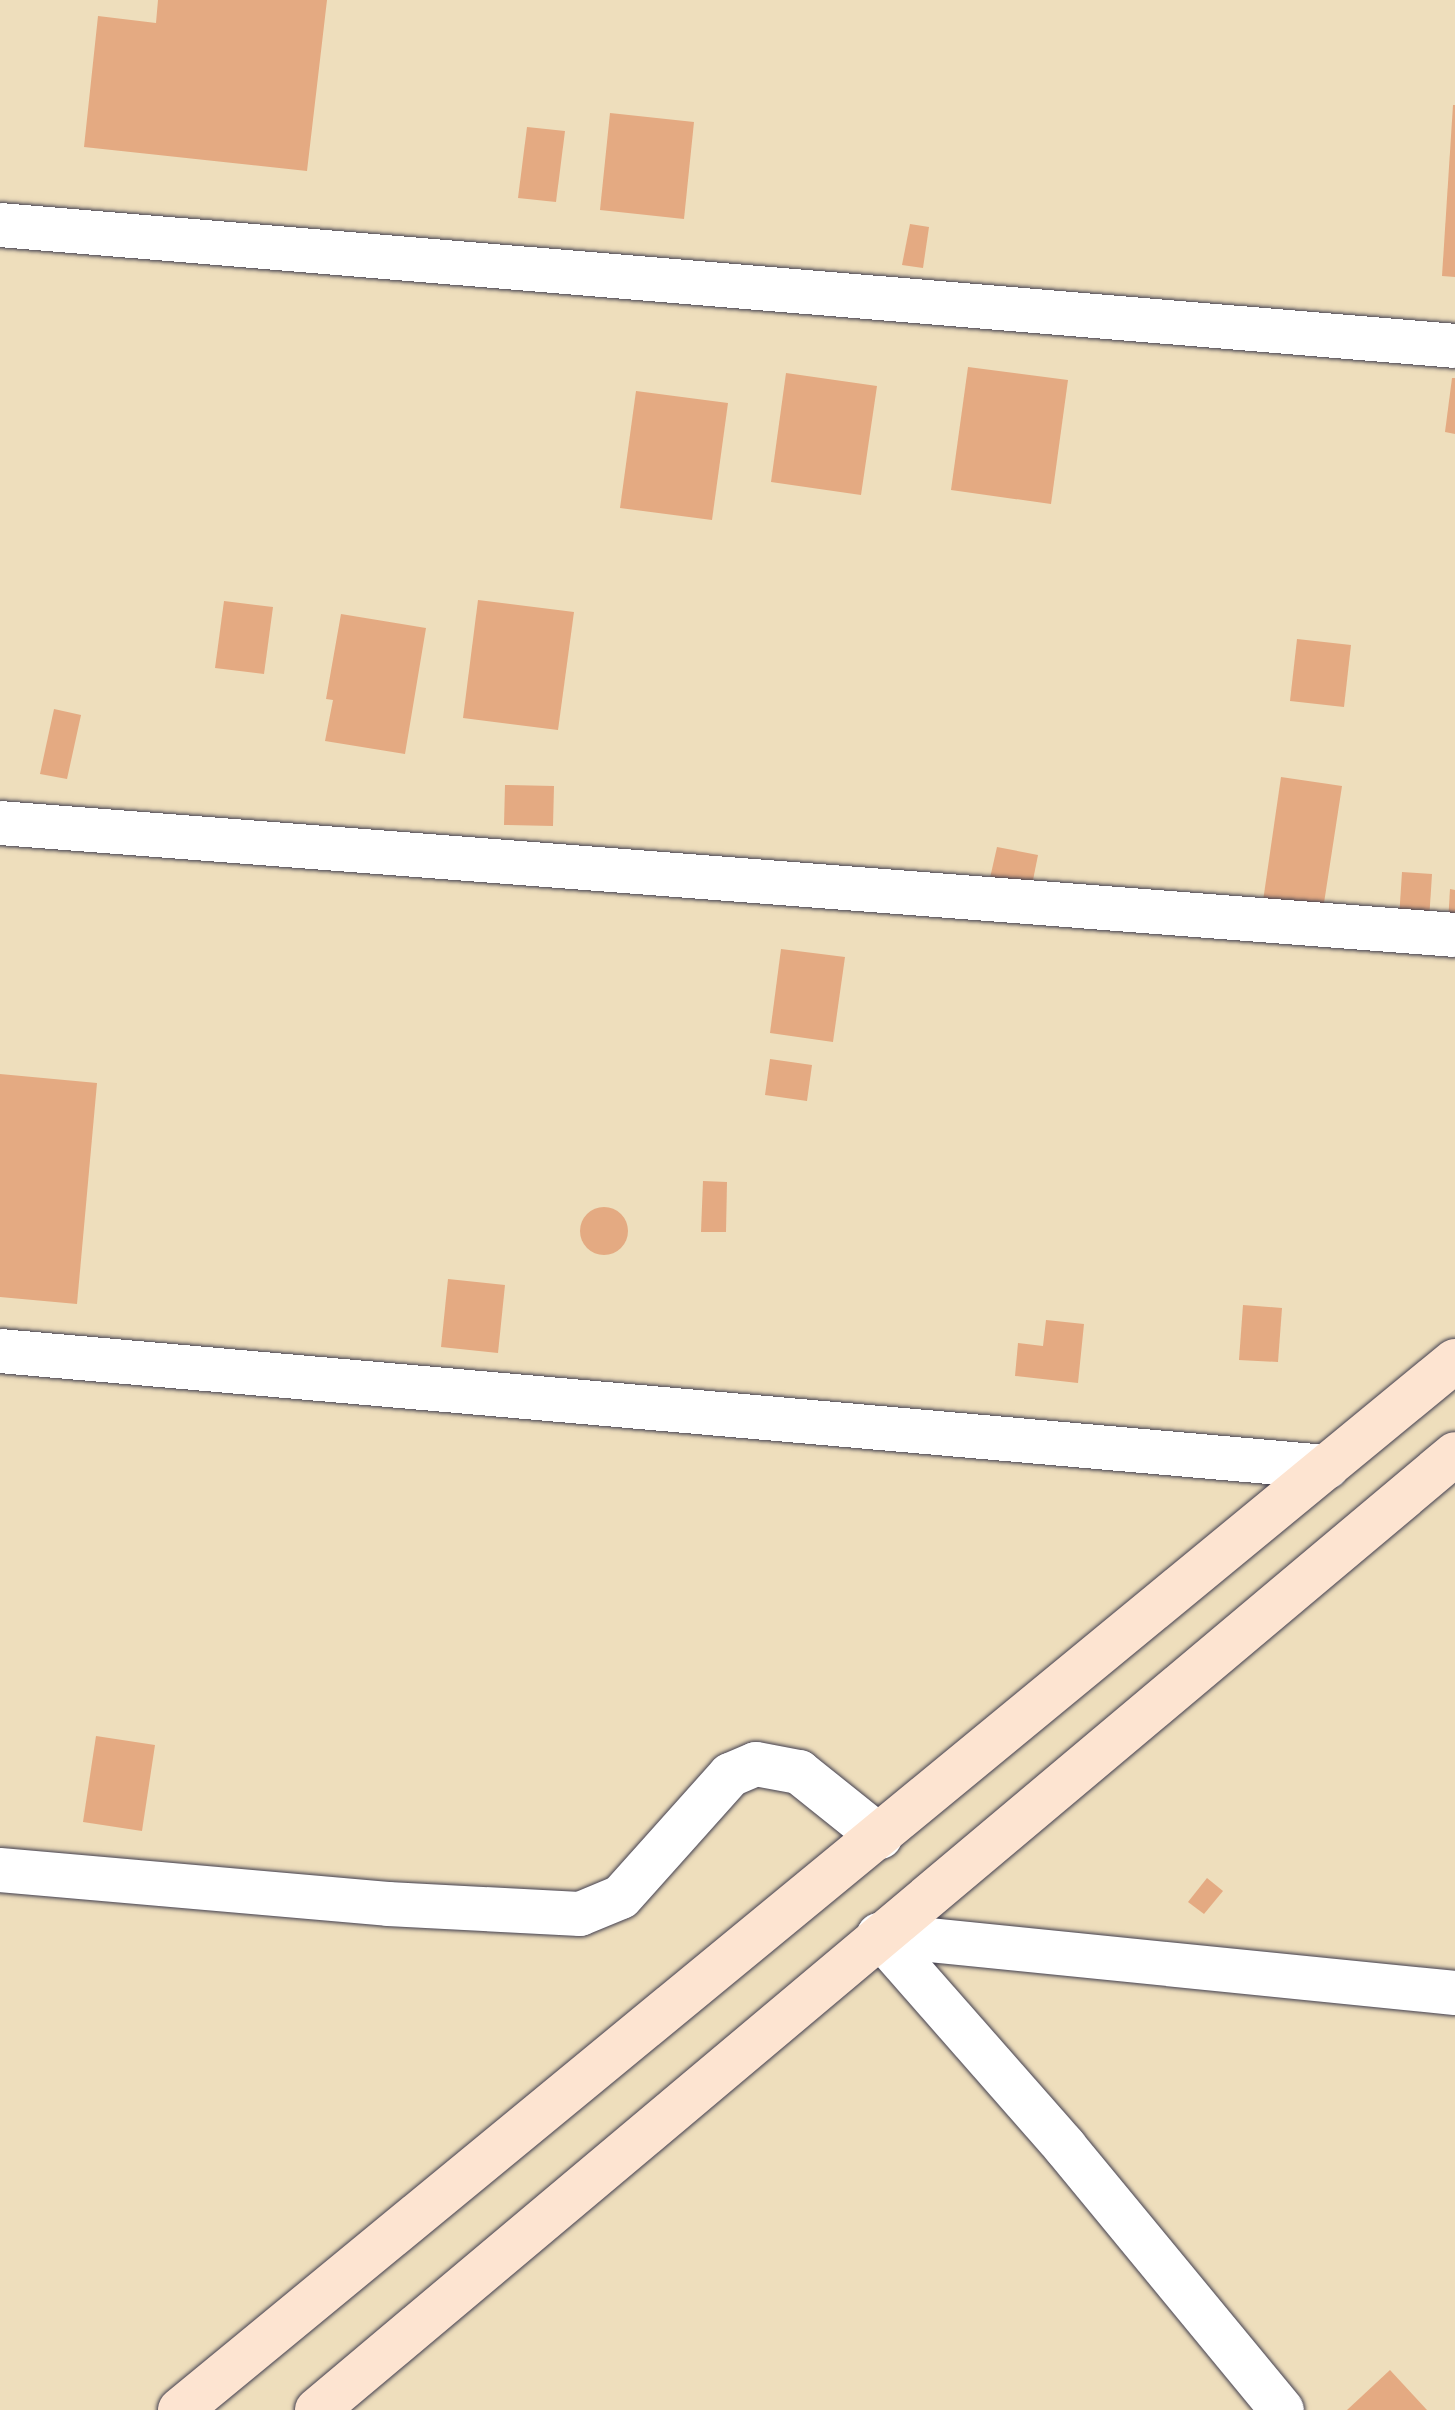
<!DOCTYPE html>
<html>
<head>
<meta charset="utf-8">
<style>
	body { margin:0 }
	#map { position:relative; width:1455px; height:2410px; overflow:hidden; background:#eedebc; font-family:Delius,sans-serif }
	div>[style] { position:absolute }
	.building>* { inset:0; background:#e4aa82 }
	.round { border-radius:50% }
	.roads { filter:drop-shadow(0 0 2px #413e4e) drop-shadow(0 0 2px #413e4e) }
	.minor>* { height:44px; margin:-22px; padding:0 22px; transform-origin:22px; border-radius:22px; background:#fff }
	.secondary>* { height:44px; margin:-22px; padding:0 22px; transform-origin:22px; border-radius:22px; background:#fde4d1 }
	span { translate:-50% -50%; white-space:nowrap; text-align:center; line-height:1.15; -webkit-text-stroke:7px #fcf5e5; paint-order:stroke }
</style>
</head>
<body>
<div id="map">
	<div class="building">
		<div style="clip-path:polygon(158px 0,327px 0,307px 171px,84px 147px,98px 16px,156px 23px)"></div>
		<div style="clip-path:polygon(1453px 105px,1455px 105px,1455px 277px,1442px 276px)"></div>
		<div style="clip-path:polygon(610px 113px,694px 122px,684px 219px,600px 210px)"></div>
		<div style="clip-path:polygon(527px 127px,565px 131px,556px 202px,518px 198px)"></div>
		<div style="clip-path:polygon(910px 224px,929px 227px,923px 268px,902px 265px)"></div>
		<div style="clip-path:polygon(968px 367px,1068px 380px,1051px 504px,951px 490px)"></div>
		<div style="clip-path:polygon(786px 373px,877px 386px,861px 495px,771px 482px)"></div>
		<div style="clip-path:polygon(1452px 378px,1455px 378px,1455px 434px,1445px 432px)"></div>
		<div style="clip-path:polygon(636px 391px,728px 403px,712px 520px,620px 508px)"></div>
		<div style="clip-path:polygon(478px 600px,574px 612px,558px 730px,463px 718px)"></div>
		<div style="clip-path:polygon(224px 601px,273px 607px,264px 674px,215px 668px)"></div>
		<div style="clip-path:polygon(341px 614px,426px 628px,405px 754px,325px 741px,333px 700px,326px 699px)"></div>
		<div style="clip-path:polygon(1297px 639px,1351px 645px,1344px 707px,1290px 701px)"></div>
		<div style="clip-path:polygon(54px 709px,81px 715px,67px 779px,40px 774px)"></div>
		<div style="clip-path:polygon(1281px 777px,1342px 786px,1322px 916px,1262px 908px)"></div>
		<div style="clip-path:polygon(505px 785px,554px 786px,553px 826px,504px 825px)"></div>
		<div style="clip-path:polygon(997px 847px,1038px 855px,1030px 895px,988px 887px)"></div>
		<div style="clip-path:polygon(1402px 872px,1432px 874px,1429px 921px,1399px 919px)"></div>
		<div style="clip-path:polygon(1450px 889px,1455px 890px,1455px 924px,1448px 923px)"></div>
		<div style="clip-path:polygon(781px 949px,845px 957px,833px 1042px,770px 1033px)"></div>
		<div style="clip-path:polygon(770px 1059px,812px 1065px,807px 1101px,765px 1095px)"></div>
		<div style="clip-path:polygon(0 1074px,97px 1083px,77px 1304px,0 1297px)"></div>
		<div style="clip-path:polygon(703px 1181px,727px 1182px,726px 1232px,701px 1232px)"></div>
		<div class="round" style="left:580px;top:1207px;width:48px;height:48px"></div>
		<div style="clip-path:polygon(448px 1279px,505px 1285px,498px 1353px,441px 1347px)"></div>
		<div style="clip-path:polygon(1243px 1305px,1282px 1308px,1278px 1362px,1239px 1360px)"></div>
		<div style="clip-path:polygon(1046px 1320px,1084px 1324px,1078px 1383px,1015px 1376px,1018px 1343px,1043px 1346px)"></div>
		<div style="clip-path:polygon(96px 1736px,155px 1745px,142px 1831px,83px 1822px)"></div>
		<div style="clip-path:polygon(1207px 1878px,1223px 1891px,1204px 1914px,1188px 1902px)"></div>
		<div style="clip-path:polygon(1390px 2370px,1427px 2410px,1347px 2410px)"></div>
	</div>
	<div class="roads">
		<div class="minor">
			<div style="left:0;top:225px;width:1460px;rotate:4.75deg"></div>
			<div style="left:0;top:823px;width:1459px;rotate:4.4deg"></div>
			<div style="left:0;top:1351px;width:1332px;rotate:5deg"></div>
			<div style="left:0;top:1870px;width:389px;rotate:5deg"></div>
			<div style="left:388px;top:1904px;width:192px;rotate:3deg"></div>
			<div style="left:580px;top:1914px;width:44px;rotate:-22.5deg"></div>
			<div style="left:621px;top:1897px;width:164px;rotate:-48.2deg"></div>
			<div style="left:730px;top:1775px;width:28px;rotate:-23deg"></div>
			<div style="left:756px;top:1764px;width:44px;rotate:10.5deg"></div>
			<div style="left:799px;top:1772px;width:104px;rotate:38.7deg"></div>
			<div style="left:879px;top:1935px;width:282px;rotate:48.7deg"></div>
			<div style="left:1065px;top:2147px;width:341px;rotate:50.5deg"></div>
			<div style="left:879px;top:1935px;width:579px;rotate:5.75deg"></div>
		</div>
		<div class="secondary">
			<div style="left:180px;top:2410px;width:1651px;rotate:-39.45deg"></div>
			<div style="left:317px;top:2410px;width:1486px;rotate:-40.03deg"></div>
		</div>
	</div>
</div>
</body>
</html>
